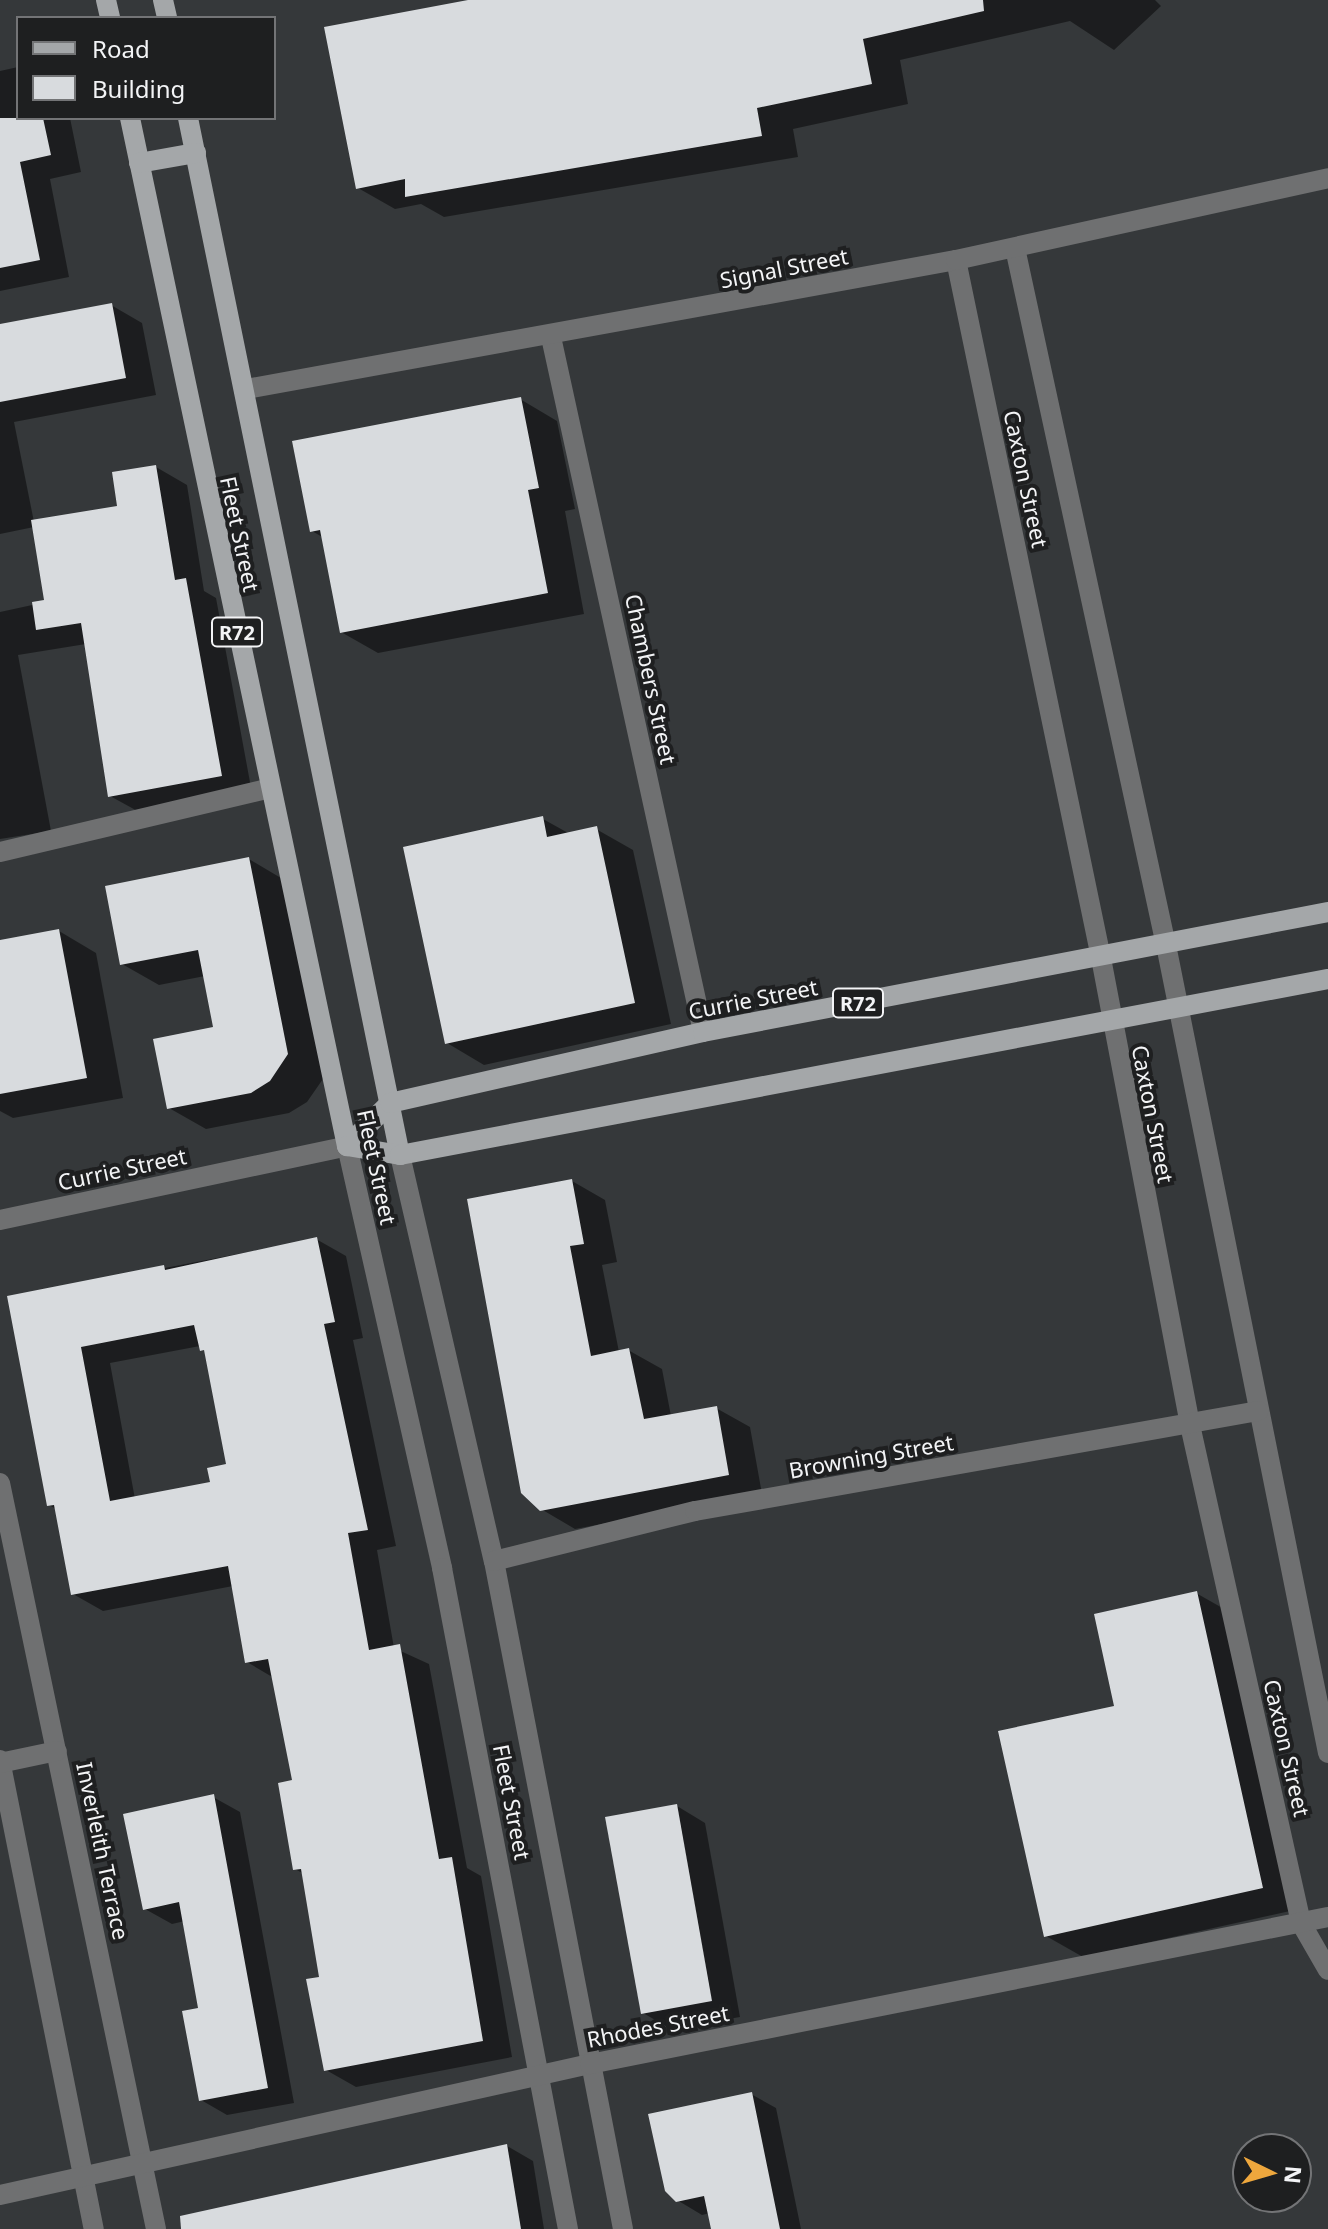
<!DOCTYPE html>
<html>
<head>
<meta charset="utf-8">
<style>
	body { margin:0 }
	#map { position:relative; width:1328px; height:2229px; overflow:hidden; background:#35383a; font-family:"Noto Sans",sans-serif }
	div>[style] { position:absolute }
	.shadow>* { inset:0; background:#0007 }
	.building>* { inset:0; background:#d8dbde }
	.minor>* { height:20px; margin:-10px; padding:0 10px; transform-origin:10px; border-radius:10px; background:#6f7071 }
	.major>* { height:20px; margin:-10px; padding:0 10px; transform-origin:10px; border-radius:10px; background:#a4a7a9 }
	span { translate:-50% -50%; white-space:nowrap; text-align:center; line-height:1.15; -webkit-text-stroke:8px #1e1f20; paint-order:stroke }
	.shield-label span { padding:2px 6px; background:#1e1f20; border:2px solid; border-radius:6px; -webkit-text-stroke-width:0 }
	.shield-label { font-size:20px; color:#f3f4f6; font-weight:700 }
	.street-label { font-size:22px; color:#f3f4f6 }
	.legend { position:absolute; left:16px; top:16px; width:260px; height:104px; box-sizing:border-box; background:#1e1f20; border:2px solid #737476; margin:0; padding:10px 14px; list-style:none; font-size:24px; color:#f3f4f6 }
	.legend li { display:flex; align-items:center; gap:16px; height:40px }
	.legend b { width:40px; border:2px solid #737476 }
	.north { position:absolute; left:1232px; top:2133px; width:80px; height:80px; box-sizing:border-box; background:#1e1f20; border:2px solid #737476; border-radius:50%; rotate:95deg; font-size:22px; font-weight:700; line-height:32px; text-align:center; color:#f3f4f6 }
	.north::after { content:''; display:block; margin:auto; width:28px; height:36px; background:#eea73d; clip-path:polygon(50% 0,100% 100%,50% 72%,0 100%) }
</style>
</head>
<body>
<div id="map">
	<div class="shadow">
		<div style="clip-path:polygon(478px 0,1155px 0,1161px 6px,1114px 50px,1070px 21px,900px 60px,908px 104px,793px 129px,798px 157px,444px 217px,421px 204px,395px 209px,358px 188px)"></div>
		<div style="clip-path:polygon(18px 67px,18px 118px,70px 118px,81px 172px,50px 179px,69px 277px,0 291px,0 71px)"></div>
		<div style="clip-path:polygon(111px 305px,142px 323px,156px 395px,14px 422px,34px 522px,119px 508px,156px 467px,187px 485px,204px 591px,216px 598px,252px 793px,141px 813px,110px 796px,86px 644px,18px 655px,51px 831px,0 839px,0 612px,46px 602px,34px 527px,0 534px,0 326px)"></div>
		<div style="clip-path:polygon(520px 399px,557px 421px,575px 509px,565px 511px,584px 614px,378px 653px,341px 632px,324px 538px,312px 531px)"></div>
		<div style="clip-path:polygon(543px 819px,570px 834px,596px 829px,633px 850px,671px 1024px,484px 1065px,447px 1043px)"></div>
		<div style="clip-path:polygon(249px 859px,286px 881px,325px 1076px,307px 1102px,289px 1113px,206px 1129px,169px 1108px,215px 1028px,205px 976px,159px 985px,122px 964px)"></div>
		<div style="clip-path:polygon(59px 931px,96px 953px,123px 1098px,13px 1118px,0 1111px,0 942px)"></div>
		<div style="clip-path:polygon(572px 1181px,605px 1200px,617px 1262px,602px 1265px,619px 1352px,628px 1350px,662px 1369px,671px 1416px,716px 1408px,750px 1427px,762px 1494px,575px 1529px,541px 1509px)"></div>
		<div style="clip-path:polygon(evenodd,316px 1239px,346px 1256px,363px 1338px,353px 1340px,396px 1546px,377px 1550px,394px 1648px,429px 1664px,467px 1868px,481px 1876px,512px 2057px,356px 2087px,326px 2070px,322px 1978px,304px 1874px,295px 1869px,294px 1782px,274px 1678px,247px 1662px,233px 1586px,103px 1611px,73px 1594px,56px 1509px,49px 1505px,9px 1298px,316px 1239px,200px 1346px,207px 1353px,229px 1465px,212px 1484px,135px 1499px,110px 1363px,200px 1346px)"></div>
		<div style="clip-path:polygon(1196px 1593px,1233px 1614px,1299px 1909px,1083px 1957px,1046px 1936px,1116px 1707px)"></div>
		<div style="clip-path:polygon(213px 1797px,240px 1812px,294px 2103px,227px 2115px,201px 2100px,201px 2009px,185px 1921px,172px 1924px,145px 1909px)"></div>
		<div style="clip-path:polygon(677px 1806px,705px 1823px,740px 2017px,671px 2029px,643px 2013px)"></div>
		<div style="clip-path:polygon(751px 2094px,776px 2108px,801px 2229px,713px 2229px,710px 2213px,702px 2215px,677px 2200px)"></div>
		<div style="clip-path:polygon(507px 2146px,533px 2161px,544px 2229px,224px 2229px)"></div>
	</div>
	<div class="building">
		<div style="clip-path:polygon(468px 0,983px 0,984px 11px,863px 39px,872px 84px,757px 108px,762px 136px,405px 197px,405px 179px,356px 189px,324px 27px)"></div>
		<div style="clip-path:polygon(0 118px,43px 118px,51px 155px,20px 162px,40px 260px,0 268px)"></div>
		<div style="clip-path:polygon(112px 303px,126px 378px,0 402px,0 324px)"></div>
		<div style="clip-path:polygon(521px 397px,539px 488px,528px 490px,548px 593px,340px 633px,320px 530px,310px 532px,292px 441px)"></div>
		<div style="clip-path:polygon(156px 465px,175px 580px,186px 578px,222px 776px,108px 797px,81px 623px,36px 630px,32px 602px,44px 600px,31px 520px,117px 506px,112px 472px)"></div>
		<div style="clip-path:polygon(543px 816px,547px 837px,597px 826px,635px 1003px,445px 1044px,403px 847px)"></div>
		<div style="clip-path:polygon(249px 857px,288px 1054px,270px 1081px,251px 1093px,167px 1109px,153px 1039px,213px 1027px,198px 950px,120px 965px,105px 886px)"></div>
		<div style="clip-path:polygon(59px 929px,87px 1078px,0 1094px,0 940px)"></div>
		<div style="clip-path:polygon(572px 1179px,584px 1244px,570px 1246px,591px 1356px,629px 1348px,644px 1419px,717px 1406px,729px 1475px,540px 1511px,521px 1493px,467px 1199px)"></div>
		<div style="clip-path:polygon(evenodd,317px 1237px,335px 1322px,324px 1324px,368px 1530px,348px 1533px,369px 1650px,400px 1644px,439px 1859px,452px 1857px,483px 2041px,324px 2071px,306px 1979px,319px 1977px,301px 1869px,293px 1870px,278px 1783px,292px 1780px,268px 1659px,245px 1663px,228px 1566px,71px 1595px,54px 1505px,47px 1506px,7px 1296px,164px 1265px,165px 1270px,317px 1237px,194px 1325px,200px 1351px,204px 1350px,226px 1464px,207px 1468px,210px 1482px,110px 1501px,81px 1347px,194px 1325px)"></div>
		<div style="clip-path:polygon(1197px 1591px,1263px 1888px,1044px 1937px,998px 1731px,1114px 1706px,1094px 1614px)"></div>
		<div style="clip-path:polygon(214px 1794px,268px 2088px,199px 2101px,182px 2011px,198px 2008px,179px 1902px,143px 1910px,123px 1814px)"></div>
		<div style="clip-path:polygon(677px 1804px,712px 2001px,641px 2014px,605px 1817px)"></div>
		<div style="clip-path:polygon(752px 2092px,780px 2229px,711px 2229px,704px 2196px,676px 2202px,665px 2191px,648px 2114px)"></div>
		<div style="clip-path:polygon(507px 2144px,521px 2229px,181px 2229px,180px 2216px)"></div>
	</div>
	<div class="minor">
		<div style="left:1015px;top:248px;width:713px;rotate:77.78deg"></div>
		<div style="left:1166px;top:945px;width:824px;rotate:78.66deg"></div>
		<div style="left:956px;top:260px;width:713px;rotate:78.26deg"></div>
		<div style="left:1101px;top:958px;width:475px;rotate:79.2deg"></div>
		<div style="left:1190px;top:1425px;width:510px;rotate:77.43deg"></div>
		<div style="left:1301px;top:1923px;width:54px;rotate:60.1deg"></div>
		<div style="left:551px;top:337px;width:711px;rotate:77.66deg"></div>
		<div style="left:246px;top:389px;width:722px;rotate:-10.3deg"></div>
		<div style="left:956px;top:260px;width:381px;rotate:-12.4deg"></div>
		<div style="left:0;top:852px;width:277px;rotate:-13.3deg"></div>
		<div style="left:400px;top:1155px;width:417px;rotate:77deg"></div>
		<div style="left:494px;top:1561px;width:680px;rotate:79.07deg"></div>
		<div style="left:0;top:1220px;width:355px;rotate:-12deg"></div>
		<div style="left:347px;top:1146px;width:433px;rotate:77.3deg"></div>
		<div style="left:442px;top:1568px;width:673px;rotate:79.21deg"></div>
		<div style="left:0;top:1483px;width:762px;rotate:78.19deg"></div>
		<div style="left:494px;top:1561px;width:207px;rotate:-14deg"></div>
		<div style="left:695px;top:1511px;width:572px;rotate:-10.07deg"></div>
		<div style="left:0;top:1760px;width:478px;rotate:78.7deg"></div>
		<div style="left:0;top:1763px;width:58px;rotate:-11.9deg"></div>
		<div style="left:0;top:2195px;width:604px;rotate:-12.52deg"></div>
		<div style="left:590px;top:2064px;width:752px;rotate:-11.27deg"></div>
	</div>
	<div class="major">
		<div style="left:106px;top:0;width:18px;rotate:77deg"></div>
		<div style="left:163px;top:0;width:18px;rotate:77deg"></div>
		<div style="left:130px;top:118px;width:1051px;rotate:78.08deg"></div>
		<div style="left:188px;top:118px;width:1058px;rotate:78.45deg"></div>
		<div style="left:139px;top:163px;width:58px;rotate:-10deg"></div>
		<div style="left:347px;top:1146px;width:61px;rotate:-45deg"></div>
		<div style="left:390px;top:1103px;width:321px;rotate:-12.8deg"></div>
		<div style="left:703px;top:1032px;width:636px;rotate:-10.87deg"></div>
		<div style="left:347px;top:1146px;width:54px;rotate:9.6deg"></div>
		<div style="left:400px;top:1155px;width:945px;rotate:-10.74deg"></div>
	</div>
	<div class="shield-label">
		<span style="left:237px;top:632px">R72</span>
		<span style="left:858px;top:1003px">R72</span>
	</div>
	<div class="street-label">
		<span style="left:784px;top:268px;rotate:-11deg">Signal Street</span>
		<span style="left:1026px;top:479px;rotate:78deg">Caxton Street</span>
		<span style="left:240px;top:534px;rotate:78deg">Fleet Street</span>
		<span style="left:651px;top:679px;rotate:78deg">Chambers Street</span>
		<span style="left:753px;top:999px;rotate:-11deg">Currie Street</span>
		<span style="left:1153px;top:1114px;rotate:79deg">Caxton Street</span>
		<span style="left:377px;top:1167px;rotate:78deg">Fleet Street</span>
		<span style="left:122px;top:1169px;rotate:-12deg">Currie Street</span>
		<span style="left:871px;top:1456px;rotate:-10deg">Browning Street</span>
		<span style="left:1287px;top:1748px;rotate:77deg">Caxton Street</span>
		<span style="left:512px;top:1802px;rotate:79deg">Fleet Street</span>
		<span style="left:103px;top:1851px;rotate:78deg">Inverleith Terrace</span>
		<span style="left:658px;top:2026px;rotate:-11deg">Rhodes Street</span>
	</div>
	<ul class="legend">
	<li><b style="height:10px;background:#a4a7a9"></b>Road</li>
	<li><b style="height:22px;background:#d8dbde"></b>Building</li>
	</ul>
	<div class="north">N</div>
</div>
</body>
</html>
